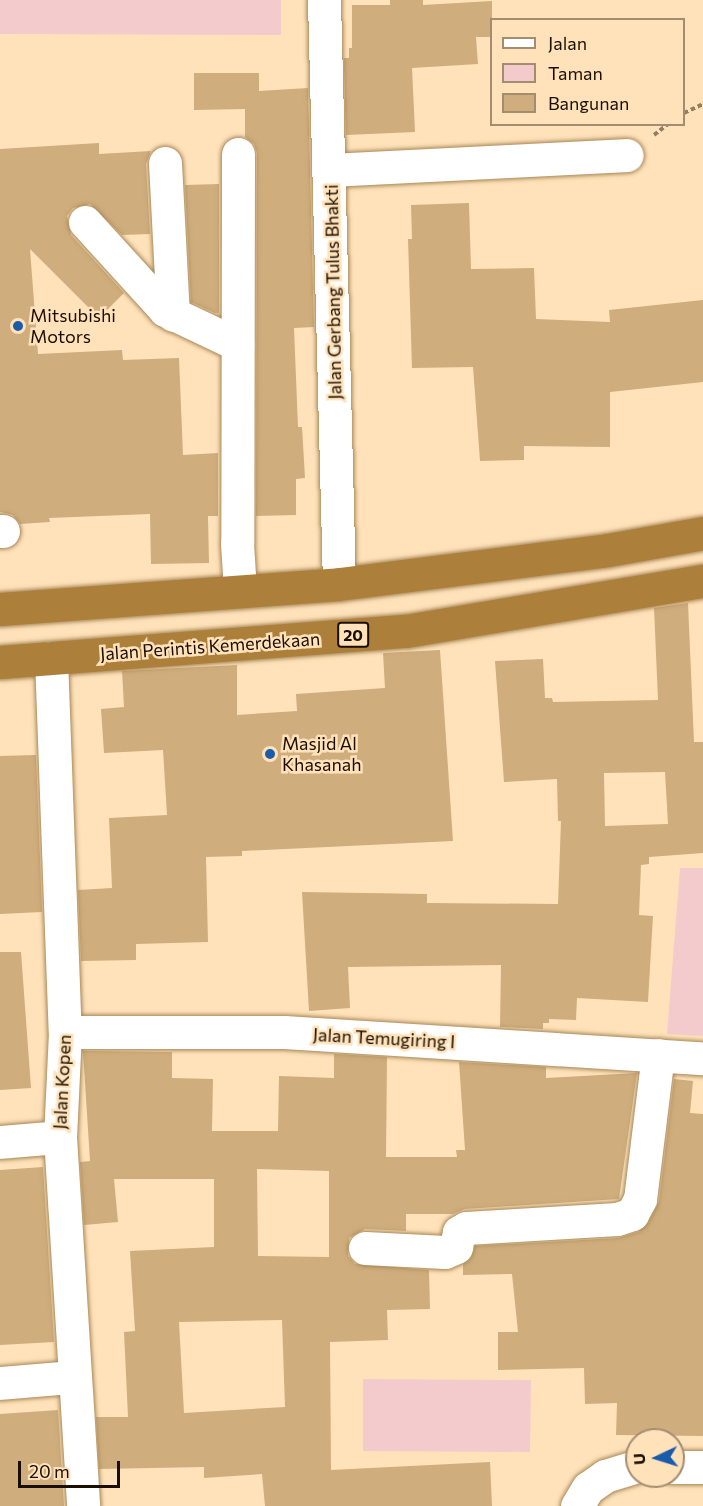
<!DOCTYPE html>
<html>
<head>
<meta charset="utf-8">
<style>
	body { margin:0 }
	#map { position:relative; width:703px; height:1506px; overflow:hidden; background:#ffe2ba; font-family:Commissioner,sans-serif }
	div>[style] { position:absolute }
	.green>* { inset:0; background:#f3cbcc }
	.building>* { inset:0; background:#cfad7c }
	.path>* { height:4px; margin-top:-2px; transform-origin:0; background:repeating-linear-gradient(90deg,#937e63 0 4.5px,transparent 0 7.5px) }
	.roads { filter:drop-shadow(0 0 2px #a88757) drop-shadow(0 0 2px #a88757) }
	.minor>* { height:33px; margin:-16.5px; padding:0 16.5px; transform-origin:16.5px; border-radius:16.5px; background:#fff }
	.highway>* { height:33px; margin:-16.5px; padding:0 16.5px; transform-origin:16.5px; border-radius:16.5px; background:#ac803b }
	.dots>* { width:16px; height:16px; translate:-50% -50%; box-sizing:border-box; border:3px solid #ffe2ba; border-radius:50% }
	span { translate:-50% -50%; white-space:nowrap; text-align:center; line-height:1.15; -webkit-text-stroke:5px #ffe2ba; paint-order:stroke }
	.shield-label span { padding:2px 4px; background:#ffe2ba; border:2px solid; border-radius:4px; -webkit-text-stroke-width:0 }
	.shield-label { font-size:16px; color:#1a0e00; font-weight:700 }
	.street-label { font-size:18px; color:#1a0e00 }
	.poi-label { font-size:18px; color:#1a0e00 }
	.left { translate:0 -50%; text-align:left }
	.legend { position:absolute; left:490px; top:18px; width:195px; height:108px; box-sizing:border-box; background:#ffe2ba; border:2px solid #a38d70; margin:0; padding:8px 10px; list-style:none; font-size:18px; color:#1a0e00 }
	.legend li { display:flex; align-items:center; gap:12px; height:30px }
	.legend b { width:30px; border:2px solid #a38d70 }
	.north { position:absolute; left:625px; top:1428px; width:60px; height:60px; box-sizing:border-box; background:#ffe2ba; border:2px solid #a38d70; border-radius:50%; rotate:266deg; font-size:16px; font-weight:700; line-height:24px; text-align:center; color:#1a0e00 }
	.north::after { content:''; display:block; margin:auto; width:21px; height:27px; background:#1a5bac; clip-path:polygon(50% 0,100% 100%,50% 72%,0 100%) }
	.scale { position:absolute; left:18px; top:1461px; width:102px; height:27px; box-sizing:border-box; border:3px solid #1a0e00; border-top:0; padding-left:8px; font-size:18px; line-height:21px; white-space:nowrap; color:#1a0e00; -webkit-text-stroke:4px #ffe2ba; paint-order:stroke }
</style>
</head>
<body>
<div id="map">
	<div class="green">
		<div style="clip-path:polygon(0 0,281px 0,281px 35px,0 34px)"></div>
		<div style="clip-path:polygon(680px 868px,703px 868px,703px 1036px,667px 1034px)"></div>
		<div style="clip-path:polygon(363px 1379px,531px 1380px,530px 1452px,363px 1451px)"></div>
	</div>
	<div class="building">
		<div style="clip-path:polygon(390px 0,423px 0,423px 5px,492px 1px,492px 37px,476px 37px,478px 64px,412px 68px,415px 132px,346px 135px,344px 58px,349px 58px,349px 48px,352px 48px,352px 5px,390px 5px)"></div>
		<div style="clip-path:polygon(194px 73px,259px 73px,259px 91px,308px 88px,314px 327px,294px 328px,298px 427px,302px 427px,305px 478px,296px 479px,296px 515px,256px 516px,257px 153px,254px 144px,245px 137px,245px 109px,194px 110px)"></div>
		<div style="clip-path:polygon(99px 143px,99px 154px,151px 151px,146px 164px,150px 234px,122px 235px,90px 204px,73px 208px,67px 216px,71px 235px,124px 293px,99px 318px,30px 249px,38px 354px,122px 350px,123px 360px,179px 358px,183px 455px,218px 453px,218px 516px,208px 516px,209px 563px,151px 564px,150px 514px,49px 518px,50px 522px,20px 524px,13px 515px,0 512px,0 149px)"></div>
		<div style="clip-path:polygon(219px 184px,219px 313px,215px 313px,191px 302px,185px 185px)"></div>
		<div style="clip-path:polygon(469px 203px,471px 269px,534px 268px,536px 319px,610px 322px,609px 310px,703px 300px,703px 382px,610px 392px,610px 447px,524px 446px,524px 460px,480px 461px,473px 367px,412px 368px,408px 239px,412px 239px,411px 205px)"></div>
		<div style="clip-path:polygon(evenodd,688px 603px,694px 742px,703px 742px,703px 853px,649px 857px,649px 864px,641px 865px,639px 915px,653px 916px,648px 1002px,577px 998px,576px 1020px,549px 1019px,549px 1023px,543px 1023px,543px 1029px,500px 1027px,501px 965px,348px 967px,350px 1008px,309px 1011px,302px 892px,427px 894px,427px 903px,558px 904px,561px 821px,558px 821px,557px 779px,504px 782px,495px 661px,543px 659px,545px 698px,552px 698px,553px 702px,658px 700px,654px 608px,688px 603px,665px 772px,668px 824px,605px 826px,604px 773px,665px 772px)"></div>
		<div style="clip-path:polygon(440px 650px,453px 841px,242px 851px,242px 856px,206px 857px,208px 942px,136px 944px,136px 960px,81px 961px,78px 890px,112px 888px,109px 818px,167px 815px,163px 750px,104px 753px,101px 709px,124px 707px,122px 671px,237px 665px,237px 715px,297px 711px,296px 694px,385px 688px,383px 653px)"></div>
		<div style="clip-path:polygon(36px 755px,42px 912px,0 914px,0 756px)"></div>
		<div style="clip-path:polygon(0 952px,21px 952px,31px 1088px,0 1090px)"></div>
		<div style="clip-path:polygon(evenodd,83px 1051px,172px 1052px,172px 1078px,213px 1079px,212px 1131px,278px 1131px,279px 1076px,334px 1078px,334px 1054px,387px 1057px,386px 1157px,457px 1157px,456px 1150px,465px 1150px,459px 1062px,546px 1067px,546px 1078px,637px 1073px,619px 1199px,465px 1209px,453px 1214px,406px 1214px,406px 1231px,365px 1229px,349px 1238px,348px 1256px,355px 1264px,429px 1270px,430px 1309px,387px 1310px,388px 1340px,330px 1342px,331px 1470px,490px 1462px,492px 1506px,265px 1506px,262px 1474px,204px 1478px,204px 1467px,99px 1469px,96px 1417px,128px 1417px,124px 1332px,135px 1331px,130px 1251px,214px 1247px,214px 1179px,114px 1179px,118px 1222px,84px 1225px,80px 1162px,90px 1161px,83px 1051px,257px 1169px,329px 1171px,329px 1257px,258px 1256px,257px 1169px,83px 1051px,282px 1320px,285px 1407px,184px 1413px,179px 1322px,282px 1320px)"></div>
		<div style="clip-path:polygon(674px 1079px,693px 1081px,690px 1113px,703px 1114px,703px 1436px,616px 1435px,617px 1403px,585px 1404px,584px 1368px,498px 1370px,498px 1332px,518px 1332px,512px 1274px,463px 1275px,463px 1264px,471px 1258px,475px 1246px,618px 1238px,638px 1232px,648px 1223px,659px 1201px)"></div>
		<div style="clip-path:polygon(43px 1167px,54px 1342px,0 1345px,0 1170px)"></div>
		<div style="clip-path:polygon(58px 1410px,64px 1506px,0 1506px,0 1414px)"></div>
	</div>
	<div class="path">
		<div style="left:684px;top:113px;width:21px;rotate:-25deg"></div>
		<div style="left:654px;top:135px;width:18px;rotate:-38deg"></div>
	</div>
	<div class="roads">
		<div class="minor">
			<div style="left:324px;top:0;width:584px;rotate:88.53deg"></div>
			<div style="left:238px;top:154px;width:389px;rotate:90.1deg"></div>
			<div style="left:237px;top:543px;width:48px;rotate:86.4deg"></div>
			<div style="left:165px;top:163px;width:152px;rotate:87deg"></div>
			<div style="left:331px;top:170px;width:296px;rotate:-2.9deg"></div>
			<div style="left:85px;top:222px;width:119px;rotate:47.7deg"></div>
			<div style="left:165px;top:310px;width:80px;rotate:25.3deg"></div>
			<div style="left:0;top:531px;width:3px"></div>
			<div style="left:51px;top:658px;width:374px;rotate:87.9deg"></div>
			<div style="left:65px;top:1032px;width:105px;rotate:92.7deg"></div>
			<div style="left:60px;top:1137px;width:370px;rotate:86.4deg"></div>
			<div style="left:65px;top:1032px;width:219px"></div>
			<div style="left:284px;top:1032px;width:420px;rotate:3.6deg"></div>
			<div style="left:0;top:1142px;width:60px;rotate:-4.8deg"></div>
			<div style="left:365px;top:1248px;width:80px;rotate:2.9deg"></div>
			<div style="left:445px;top:1252px;width:12px;rotate:-24deg"></div>
			<div style="left:456px;top:1247px;width:15px;rotate:-79deg"></div>
			<div style="left:459px;top:1232px;width:8px;rotate:-30deg"></div>
			<div style="left:466px;top:1228px;width:151px;rotate:-3.4deg"></div>
			<div style="left:617px;top:1219px;width:16px;rotate:-18deg"></div>
			<div style="left:632px;top:1214px;width:17px;rotate:-62deg"></div>
			<div style="left:640px;top:1199px;width:145px;rotate:-82.9deg"></div>
			<div style="left:0;top:1383px;width:72px;rotate:-4.8deg"></div>
			<div style="left:673px;top:1467px;width:30px"></div>
			<div style="left:577px;top:1506px;width:21px;rotate:-59deg"></div>
			<div style="left:588px;top:1488px;width:21px;rotate:-35deg"></div>
			<div style="left:605px;top:1476px;width:34px;rotate:-17deg"></div>
		</div>
		<div class="highway">
			<div style="left:0;top:609px;width:340px;rotate:-4.2deg"></div>
			<div style="left:339px;top:584px;width:271px;rotate:-7.2deg"></div>
			<div style="left:608px;top:550px;width:97px;rotate:-10.1deg"></div>
			<div style="left:0;top:662px;width:407px;rotate:-4.4deg"></div>
			<div style="left:406px;top:631px;width:301px;rotate:-9.6deg"></div>
		</div>
	</div>
	<div class="dots">
		<div style="left:18px;top:326px;background:#1a5bac"></div>
		<div style="left:270px;top:754px;background:#1a5bac"></div>
	</div>
	<div class="shield-label">
		<span style="left:353px;top:635px">20</span>
	</div>
	<div class="street-label">
		<span style="left:333px;top:292px;rotate:-91deg">Jalan Gerbang Tulus Bhakti</span>
		<span style="left:210px;top:646px;rotate:-4deg">Jalan Perintis Kemerdekaan</span>
		<span style="left:384px;top:1038px;rotate:3deg">Jalan Temugiring I</span>
		<span style="left:62px;top:1082px;rotate:-87deg">Jalan Kopen</span>
	</div>
	<div class="poi-label">
		<span class="left" style="left:30px;top:326px">Mitsubishi<br>Motors</span>
		<span class="left" style="left:282px;top:754px">Masjid Al<br>Khasanah</span>
	</div>
	<ul class="legend">
	<li><b style="height:8px;background:#fff"></b>Jalan</li>
	<li><b style="height:16px;background:#f3cbcc"></b>Taman</li>
	<li><b style="height:16px;background:#cfad7c"></b>Bangunan</li>
	</ul>
	<div class="north">U</div>
	<div class="scale">20 m</div>
</div>
</body>
</html>
